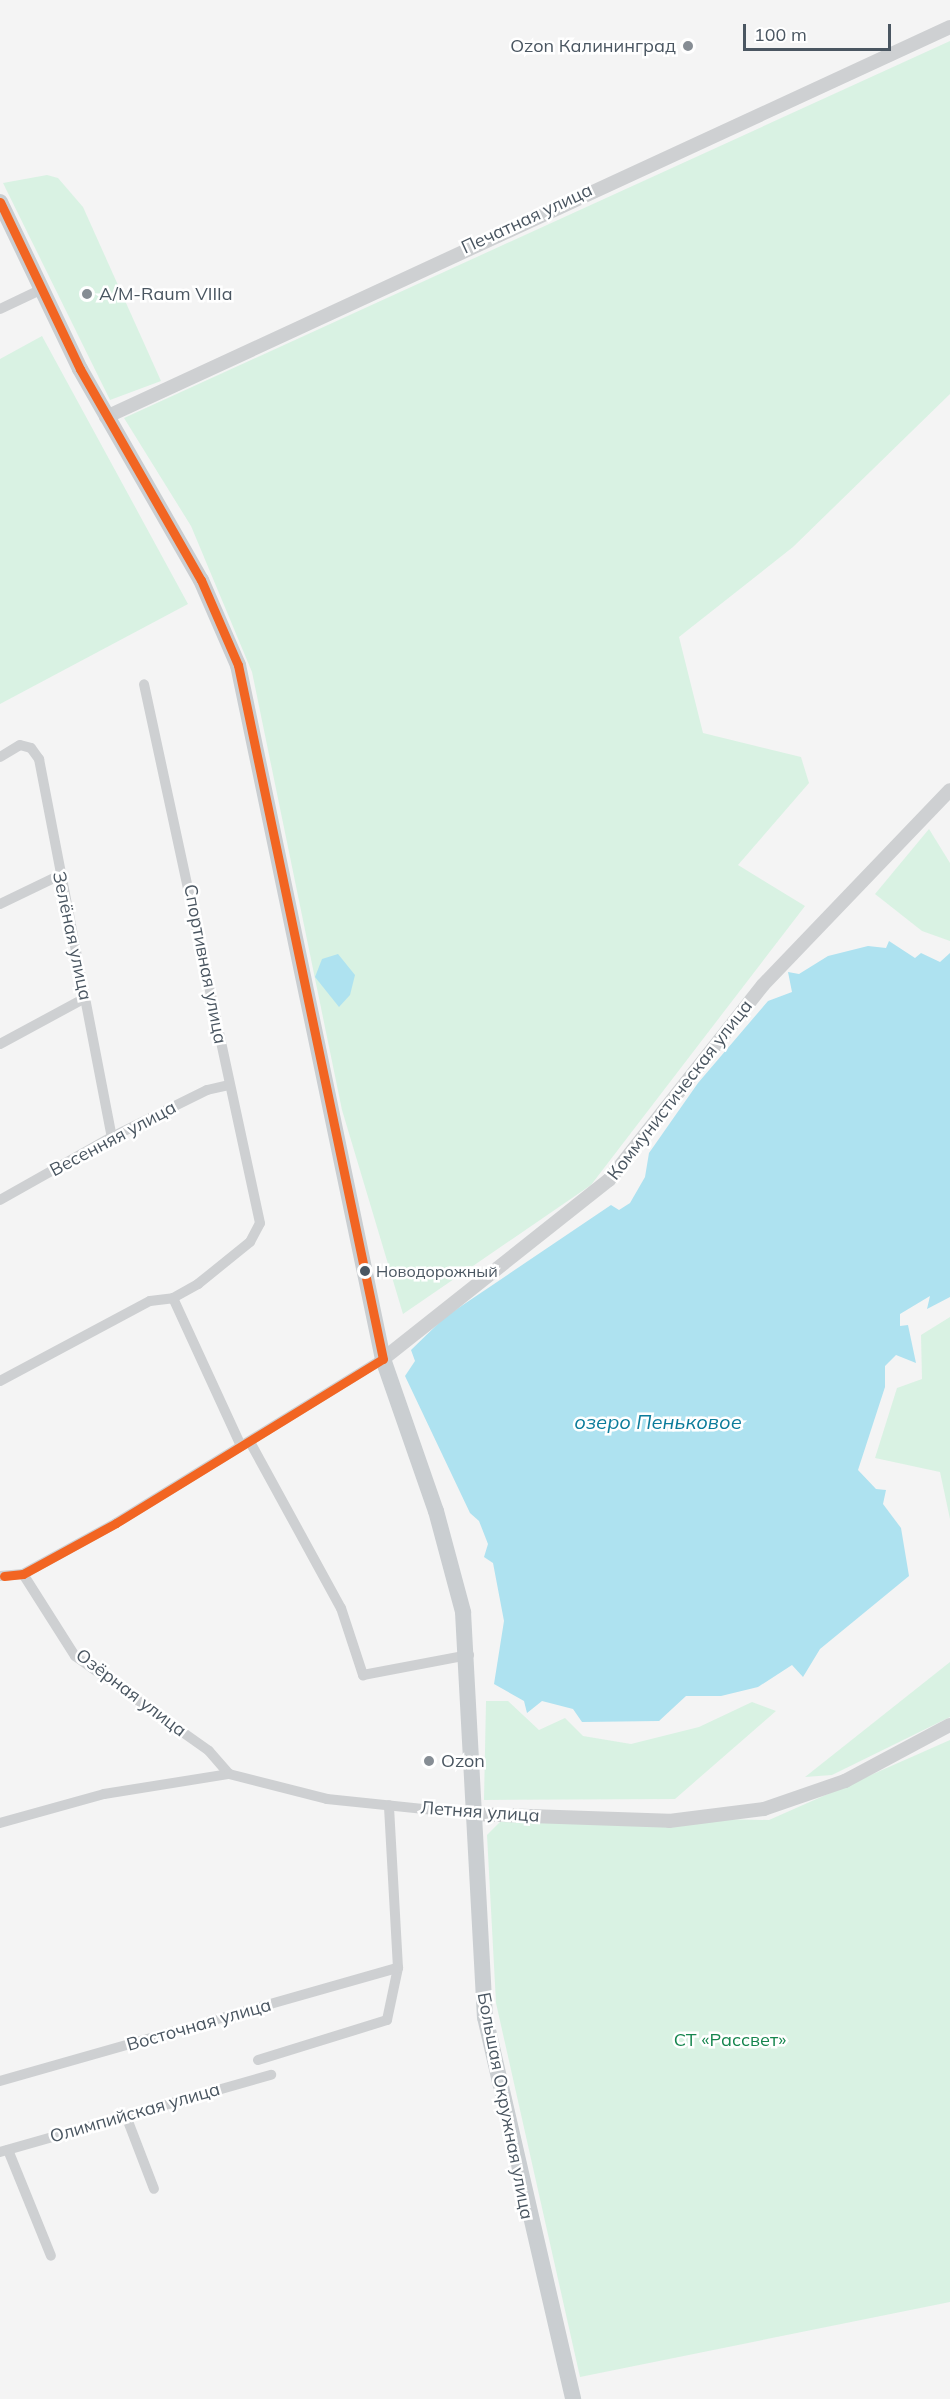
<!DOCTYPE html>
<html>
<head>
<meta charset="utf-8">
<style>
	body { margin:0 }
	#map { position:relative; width:950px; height:2399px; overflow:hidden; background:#f4f4f4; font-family:Mulish,sans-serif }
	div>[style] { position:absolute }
	.green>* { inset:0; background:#d9f2e3 }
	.water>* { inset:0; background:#aee2f0 }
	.minor>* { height:10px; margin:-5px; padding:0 5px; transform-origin:5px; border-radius:5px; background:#ced0d2 }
	.tertiary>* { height:14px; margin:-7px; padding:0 7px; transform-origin:7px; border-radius:7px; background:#ced0d2 }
	.primary>* { height:16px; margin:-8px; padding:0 8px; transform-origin:8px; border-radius:8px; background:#caced1 }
	.bus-1>* { height:9px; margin:-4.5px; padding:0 4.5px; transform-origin:4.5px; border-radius:4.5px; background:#f26522 }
	.dots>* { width:16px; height:16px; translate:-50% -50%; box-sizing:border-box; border:3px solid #fff; border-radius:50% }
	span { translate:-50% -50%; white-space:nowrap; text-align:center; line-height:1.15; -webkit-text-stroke:5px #fff; paint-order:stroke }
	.bus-label { font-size:16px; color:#4a5661 }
	.left { translate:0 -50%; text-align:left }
	.poi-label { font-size:18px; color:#4a5661 }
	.right { translate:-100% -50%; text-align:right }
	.street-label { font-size:18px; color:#4a5661 }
	.park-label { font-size:18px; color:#17864f }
	.water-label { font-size:20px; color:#0c7c9b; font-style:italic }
	.scale { position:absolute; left:743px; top:24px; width:148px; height:27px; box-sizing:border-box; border:3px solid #4a5661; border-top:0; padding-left:8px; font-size:18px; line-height:21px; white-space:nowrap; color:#4a5661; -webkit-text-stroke:4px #fff; paint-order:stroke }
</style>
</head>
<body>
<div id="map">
	<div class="green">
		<div style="clip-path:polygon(950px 41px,950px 394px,793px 547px,679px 637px,703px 733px,801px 757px,809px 783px,738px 865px,805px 906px,591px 1185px,403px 1314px,342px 1110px,252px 672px,191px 526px,124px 418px)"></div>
		<div style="clip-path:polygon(47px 175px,58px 178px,83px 207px,161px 381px,110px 400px,3px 183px)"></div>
		<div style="clip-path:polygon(42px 336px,188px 604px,0 704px,0 359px)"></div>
		<div style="clip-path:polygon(929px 829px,950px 863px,950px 941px,922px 931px,875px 894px)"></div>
		<div style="clip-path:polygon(950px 1317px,950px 1519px,940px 1472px,875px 1458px,897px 1388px,922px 1379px,921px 1335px)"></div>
		<div style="clip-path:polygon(950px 1662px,950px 1717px,832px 1775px,805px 1777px)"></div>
		<div style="clip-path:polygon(486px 1701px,508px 1701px,539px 1730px,565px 1718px,583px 1736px,631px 1744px,699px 1727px,752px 1702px,776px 1711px,675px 1799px,484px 1800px)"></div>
		<div style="clip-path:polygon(950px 1740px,950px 2302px,580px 2377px,496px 2003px,487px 1835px,507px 1815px,769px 1820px)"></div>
	</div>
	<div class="water">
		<div style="clip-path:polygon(889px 941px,915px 958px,921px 953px,940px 962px,950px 953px,950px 1297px,927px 1309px,930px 1296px,900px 1314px,900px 1326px,908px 1325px,916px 1363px,896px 1355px,885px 1366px,885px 1387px,858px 1470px,876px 1489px,886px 1490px,883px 1504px,901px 1528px,909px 1576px,820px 1649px,803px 1677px,792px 1665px,758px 1687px,721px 1696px,686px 1696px,659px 1721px,582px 1722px,573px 1709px,542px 1701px,527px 1713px,524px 1701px,494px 1684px,504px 1621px,493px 1563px,484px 1557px,488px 1544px,479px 1521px,470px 1513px,405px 1376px,415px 1361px,411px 1350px,445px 1317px,611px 1205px,619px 1210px,630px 1203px,645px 1177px,649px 1153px,698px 1083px,768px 1001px,792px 992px,788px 972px,799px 974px,828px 956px,868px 946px,886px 948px)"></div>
		<div style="clip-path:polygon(338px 954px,355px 975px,350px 995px,339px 1007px,315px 977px,322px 959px)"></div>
	</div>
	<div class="minor">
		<div style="left:0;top:309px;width:44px;rotate:-25.4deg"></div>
		<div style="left:0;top:757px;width:23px;rotate:-31deg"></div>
		<div style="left:20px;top:745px;width:11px;rotate:15deg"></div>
		<div style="left:31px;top:748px;width:14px;rotate:54deg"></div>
		<div style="left:39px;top:759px;width:385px;rotate:79.1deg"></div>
		<div style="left:0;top:904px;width:64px;rotate:-25.8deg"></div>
		<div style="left:0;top:1044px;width:97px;rotate:-28.4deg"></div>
		<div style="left:0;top:1200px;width:129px;rotate:-29.4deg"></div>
		<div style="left:112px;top:1137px;width:106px;rotate:-26.3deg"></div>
		<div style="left:207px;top:1090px;width:22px;rotate:-13deg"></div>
		<div style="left:173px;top:1298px;width:163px;rotate:65.3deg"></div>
		<div style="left:0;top:1381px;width:170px;rotate:-28.1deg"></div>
		<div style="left:150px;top:1301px;width:23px;rotate:-7deg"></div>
		<div style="left:173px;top:1298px;width:29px;rotate:-29deg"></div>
		<div style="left:198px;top:1284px;width:67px;rotate:-38.9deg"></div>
		<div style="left:250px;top:1242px;width:21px;rotate:-62deg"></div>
		<div style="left:260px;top:1223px;width:551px;rotate:-102.15deg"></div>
		<div style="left:250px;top:1442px;width:189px;rotate:61.3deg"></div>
		<div style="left:341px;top:1608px;width:71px;rotate:71.8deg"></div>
		<div style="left:363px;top:1675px;width:108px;rotate:-10.7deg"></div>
		<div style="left:23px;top:1574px;width:97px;rotate:57.6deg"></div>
		<div style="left:75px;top:1656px;width:164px;rotate:35.3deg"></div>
		<div style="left:209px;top:1751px;width:30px;rotate:49deg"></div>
		<div style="left:0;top:1576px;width:23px;rotate:-5deg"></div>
		<div style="left:23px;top:1574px;width:106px;rotate:-28.7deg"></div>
		<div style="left:116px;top:1523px;width:313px;rotate:-31.6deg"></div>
		<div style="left:0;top:1823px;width:108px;rotate:-15.6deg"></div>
		<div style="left:104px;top:1794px;width:127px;rotate:-9.1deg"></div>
		<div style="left:229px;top:1774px;width:101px;rotate:14.3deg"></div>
		<div style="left:327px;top:1799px;width:147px;rotate:5.9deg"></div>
		<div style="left:258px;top:2060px;width:135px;rotate:-17.2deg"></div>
		<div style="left:387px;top:2020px;width:53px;rotate:-78.1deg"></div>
		<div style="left:398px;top:1968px;width:163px;rotate:-93.2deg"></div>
		<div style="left:0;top:2081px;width:414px;rotate:-15.9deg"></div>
		<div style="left:126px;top:2116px;width:78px;rotate:69deg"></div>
		<div style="left:8px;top:2150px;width:114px;rotate:67.9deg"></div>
		<div style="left:0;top:2152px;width:282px;rotate:-15.9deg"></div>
	</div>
	<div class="tertiary">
		<div style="left:106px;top:417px;width:930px;rotate:-24.8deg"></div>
		<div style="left:383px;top:1359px;width:288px;rotate:-38.4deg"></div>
		<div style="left:609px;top:1180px;width:248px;rotate:-51.7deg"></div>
		<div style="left:763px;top:985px;width:270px;rotate:-46.2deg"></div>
		<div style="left:473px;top:1814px;width:196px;rotate:2deg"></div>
		<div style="left:669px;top:1821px;width:96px;rotate:-7.2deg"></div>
		<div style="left:764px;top:1809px;width:86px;rotate:-19.1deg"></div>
		<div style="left:845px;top:1781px;width:119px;rotate:-28.1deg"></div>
	</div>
	<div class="primary">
		<div style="left:0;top:202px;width:185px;rotate:64.4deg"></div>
		<div style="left:80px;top:369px;width:243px;rotate:60.2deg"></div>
		<div style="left:201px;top:580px;width:93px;rotate:66.5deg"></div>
		<div style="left:238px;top:665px;width:709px;rotate:78.2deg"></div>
		<div style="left:383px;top:1359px;width:161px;rotate:70.8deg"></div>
		<div style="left:436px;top:1511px;width:105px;rotate:75deg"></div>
		<div style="left:463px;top:1612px;width:406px;rotate:86.9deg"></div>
		<div style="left:485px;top:2017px;width:392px;rotate:77deg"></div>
	</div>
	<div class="bus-1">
		<div style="left:0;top:202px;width:185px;rotate:64.4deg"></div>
		<div style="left:80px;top:369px;width:243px;rotate:60.2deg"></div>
		<div style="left:201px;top:580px;width:93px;rotate:66.5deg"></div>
		<div style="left:238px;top:665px;width:709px;rotate:78.2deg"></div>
		<div style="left:4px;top:1576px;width:19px;rotate:-6deg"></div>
		<div style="left:23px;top:1574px;width:106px;rotate:-28.7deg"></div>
		<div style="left:116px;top:1523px;width:313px;rotate:-31.6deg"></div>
	</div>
	<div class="dots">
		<div style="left:688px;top:46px;background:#868d94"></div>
		<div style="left:87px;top:294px;background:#868d94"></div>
		<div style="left:365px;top:1271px;background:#4a5661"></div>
		<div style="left:429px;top:1761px;background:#868d94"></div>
	</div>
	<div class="bus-label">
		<span class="left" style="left:376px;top:1271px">Новодорожный</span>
	</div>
	<div class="poi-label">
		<span class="right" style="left:676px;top:46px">Ozon Калининград</span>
		<span class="left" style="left:99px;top:294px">A/M-Raum VIIIa</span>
		<span class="left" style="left:441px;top:1761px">Ozon</span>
	</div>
	<div class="street-label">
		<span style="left:527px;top:219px;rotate:-25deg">Печатная улица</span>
		<span style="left:72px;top:936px;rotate:78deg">Зелёная улица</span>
		<span style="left:205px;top:964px;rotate:79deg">Спортивная улица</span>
		<span style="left:680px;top:1090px;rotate:-52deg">Коммунистическая улица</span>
		<span style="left:113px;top:1139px;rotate:-28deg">Весенняя улица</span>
		<span style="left:131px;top:1693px;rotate:37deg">Озёрная улица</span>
		<span style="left:480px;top:1812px;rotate:4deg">Летняя улица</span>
		<span style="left:199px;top:2025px;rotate:-16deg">Восточная улица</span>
		<span style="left:505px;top:2106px;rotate:79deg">Большая Окружная улица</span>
		<span style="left:135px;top:2113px;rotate:-16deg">Олимпийская улица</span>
	</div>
	<div class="park-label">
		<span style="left:730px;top:2040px">СТ «Рассвет»</span>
	</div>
	<div class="water-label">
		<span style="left:658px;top:1421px">озеро Пеньковое</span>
	</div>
	<div class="scale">100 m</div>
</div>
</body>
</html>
